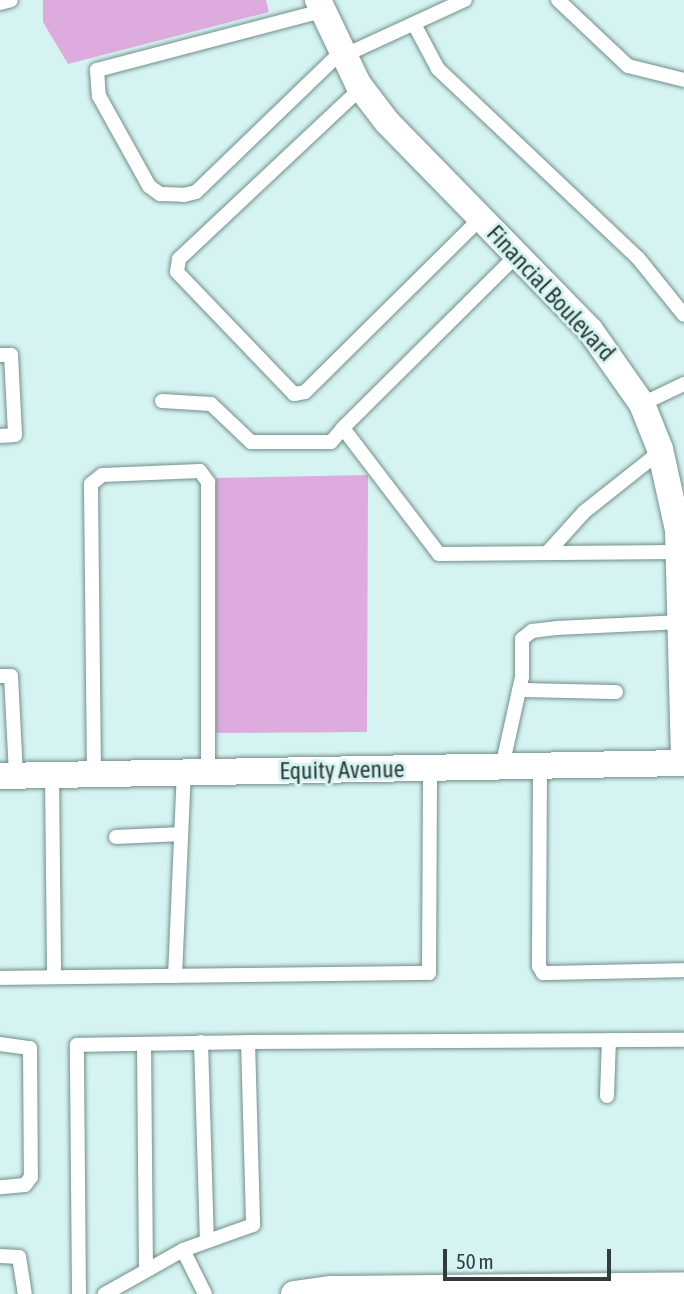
<!DOCTYPE html>
<html>
<head>
<meta charset="utf-8">
<style>
	body { margin:0 }
	#map { position:relative; width:684px; height:1294px; overflow:hidden; background:#d5f4f1; font-family:"Asap Condensed",sans-serif }
	div>[style] { position:absolute }
	.green>* { inset:0; background:#ddabde }
	.roads { filter:drop-shadow(0 0 2px #728e8b) drop-shadow(0 0 2px #728e8b) }
	.lane>* { height:14px; margin:-7px; padding:0 7px; transform-origin:7px; border-radius:7px; background:#fff }
	.street>* { height:26px; margin:-13px; padding:0 13px; transform-origin:13px; border-radius:13px; background:#fff }
	span { translate:-50% -50%; white-space:nowrap; text-align:center; line-height:1.15; -webkit-text-stroke:6px #d5f4f1; paint-order:stroke }
	.street-label { font-size:24px; color:#313d3c }
	.scale { position:absolute; left:443px; top:1249px; width:168px; height:32px; box-sizing:border-box; border:4px solid #313d3c; border-top:0; padding-left:9px; font-size:21px; line-height:24px; white-space:nowrap; color:#313d3c; -webkit-text-stroke:5px #d5f4f1; paint-order:stroke }
</style>
</head>
<body>
<div id="map">
	<div class="green">
		<div style="clip-path:polygon(43px 0,266px 0,269px 12px,68px 64px,43px 22px)"></div>
		<div style="clip-path:polygon(368px 475px,367px 732px,216px 733px,216px 478px)"></div>
	</div>
	<div class="roads">
		<div class="lane">
			<div style="left:558px;top:0;width:96px;rotate:43.3deg"></div>
			<div style="left:628px;top:66px;width:58px;rotate:14deg"></div>
			<div style="left:0;top:3px;width:11px;rotate:-15deg"></div>
			<div style="left:322px;top:11px;width:233px;rotate:165.3deg"></div>
			<div style="left:97px;top:70px;width:26px;rotate:86deg"></div>
			<div style="left:99px;top:96px;width:103px;rotate:60.9deg"></div>
			<div style="left:149px;top:186px;width:14px;rotate:36deg"></div>
			<div style="left:160px;top:194px;width:24px;rotate:2deg"></div>
			<div style="left:184px;top:195px;width:12px;rotate:-14deg"></div>
			<div style="left:196px;top:192px;width:202px;rotate:-44deg"></div>
			<div style="left:414px;top:24px;width:51px;rotate:61.9deg"></div>
			<div style="left:438px;top:69px;width:275px;rotate:43.4deg"></div>
			<div style="left:638px;top:258px;width:73px;rotate:51.1deg"></div>
			<div style="left:343px;top:56px;width:134px;rotate:-24.7deg"></div>
			<div style="left:361px;top:88px;width:250px;rotate:136.8deg"></div>
			<div style="left:179px;top:259px;width:13px;rotate:99deg"></div>
			<div style="left:177px;top:272px;width:169px;rotate:46.2deg"></div>
			<div style="left:294px;top:394px;width:11px;rotate:-10deg"></div>
			<div style="left:305px;top:392px;width:247px;rotate:-44.7deg"></div>
			<div style="left:517px;top:255px;width:245px;rotate:135.2deg"></div>
			<div style="left:343px;top:428px;width:158px;rotate:52.7deg"></div>
			<div style="left:439px;top:554px;width:240px;rotate:-0.5deg"></div>
			<div style="left:0;top:355px;width:11px"></div>
			<div style="left:11px;top:355px;width:80px;rotate:87.1deg"></div>
			<div style="left:15px;top:435px;width:15px;rotate:176deg"></div>
			<div style="left:162px;top:401px;width:49px;rotate:3.5deg"></div>
			<div style="left:211px;top:404px;width:55px;rotate:43.5deg"></div>
			<div style="left:251px;top:442px;width:80px"></div>
			<div style="left:331px;top:442px;width:18px;rotate:-49deg"></div>
			<div style="left:642px;top:404px;width:47px;rotate:-25.5deg"></div>
			<div style="left:547px;top:553px;width:55px;rotate:-47.9deg"></div>
			<div style="left:584px;top:512px;width:98px;rotate:-38.4deg"></div>
			<div style="left:0;top:676px;width:11px"></div>
			<div style="left:11px;top:676px;width:99px;rotate:87.1deg"></div>
			<div style="left:519px;top:690px;width:97px;rotate:1.2deg"></div>
			<div style="left:540px;top:766px;width:200px;rotate:90.3deg"></div>
			<div style="left:539px;top:966px;width:8px;rotate:60deg"></div>
			<div style="left:543px;top:973px;width:141px;rotate:-1.2deg"></div>
			<div style="left:502px;top:767px;width:92px;rotate:-77.5deg"></div>
			<div style="left:522px;top:677px;width:38px;rotate:-90deg"></div>
			<div style="left:522px;top:639px;width:13px;rotate:-39deg"></div>
			<div style="left:532px;top:631px;width:26px;rotate:-7deg"></div>
			<div style="left:558px;top:628px;width:122px;rotate:-2.8deg"></div>
			<div style="left:94px;top:774px;width:290px;rotate:-90.6deg"></div>
			<div style="left:91px;top:484px;width:14px;rotate:-39deg"></div>
			<div style="left:102px;top:475px;width:98px;rotate:-2.3deg"></div>
			<div style="left:200px;top:471px;width:14px;rotate:54deg"></div>
			<div style="left:208px;top:482px;width:291px;rotate:90deg"></div>
			<div style="left:52px;top:775px;width:202px;rotate:89.4deg"></div>
			<div style="left:116px;top:837px;width:65px;rotate:-2.6deg"></div>
			<div style="left:175px;top:976px;width:203px;rotate:-87.5deg"></div>
			<div style="left:0;top:978px;width:429px;rotate:-0.7deg"></div>
			<div style="left:429px;top:973px;width:205px;rotate:-89.7deg"></div>
			<div style="left:201px;top:1042px;width:199px;rotate:88.3deg"></div>
			<div style="left:248px;top:1042px;width:436px;rotate:-0.3deg"></div>
			<div style="left:0;top:1044px;width:30px;rotate:8deg"></div>
			<div style="left:30px;top:1048px;width:129px;rotate:89.6deg"></div>
			<div style="left:31px;top:1177px;width:10px;rotate:127deg"></div>
			<div style="left:25px;top:1185px;width:25px;rotate:175deg"></div>
			<div style="left:144px;top:1044px;width:226px;rotate:89.5deg"></div>
			<div style="left:607px;top:1096px;width:56px;rotate:-88deg"></div>
			<div style="left:183px;top:1250px;width:49px;rotate:63.4deg"></div>
			<div style="left:0;top:1256px;width:19px;rotate:3deg"></div>
			<div style="left:19px;top:1257px;width:37px;rotate:81deg"></div>
			<div style="left:79px;top:1294px;width:249px;rotate:-90.5deg"></div>
			<div style="left:77px;top:1045px;width:171px;rotate:-1deg"></div>
			<div style="left:248px;top:1042px;width:183px;rotate:88.4deg"></div>
			<div style="left:253px;top:1225px;width:74px;rotate:160.3deg"></div>
			<div style="left:183px;top:1250px;width:90px;rotate:150.6deg"></div>
		</div>
		<div class="street">
			<div style="left:318px;top:0;width:93px;rotate:64.5deg"></div>
			<div style="left:358px;top:84px;width:48px;rotate:52.7deg"></div>
			<div style="left:387px;top:122px;width:291px;rotate:45.7deg"></div>
			<div style="left:590px;top:330px;width:90px;rotate:54.9deg"></div>
			<div style="left:642px;top:404px;width:48px;rotate:68.2deg"></div>
			<div style="left:660px;top:449px;width:83px;rotate:77.5deg"></div>
			<div style="left:678px;top:530px;width:229px;rotate:88.5deg"></div>
			<div style="left:0;top:776px;width:684px;rotate:-1.09deg"></div>
			<div style="left:294px;top:1294px;width:37px;rotate:-8deg"></div>
			<div style="left:331px;top:1289px;width:353px;rotate:-0.6deg"></div>
		</div>
	</div>
	<div class="street-label">
		<span style="left:551px;top:293px;rotate:47deg">Financial Boulevard</span>
		<span style="left:342px;top:770px;rotate:-1deg">Equity Avenue</span>
	</div>
	<div class="scale">50 m</div>
</div>
</body>
</html>
